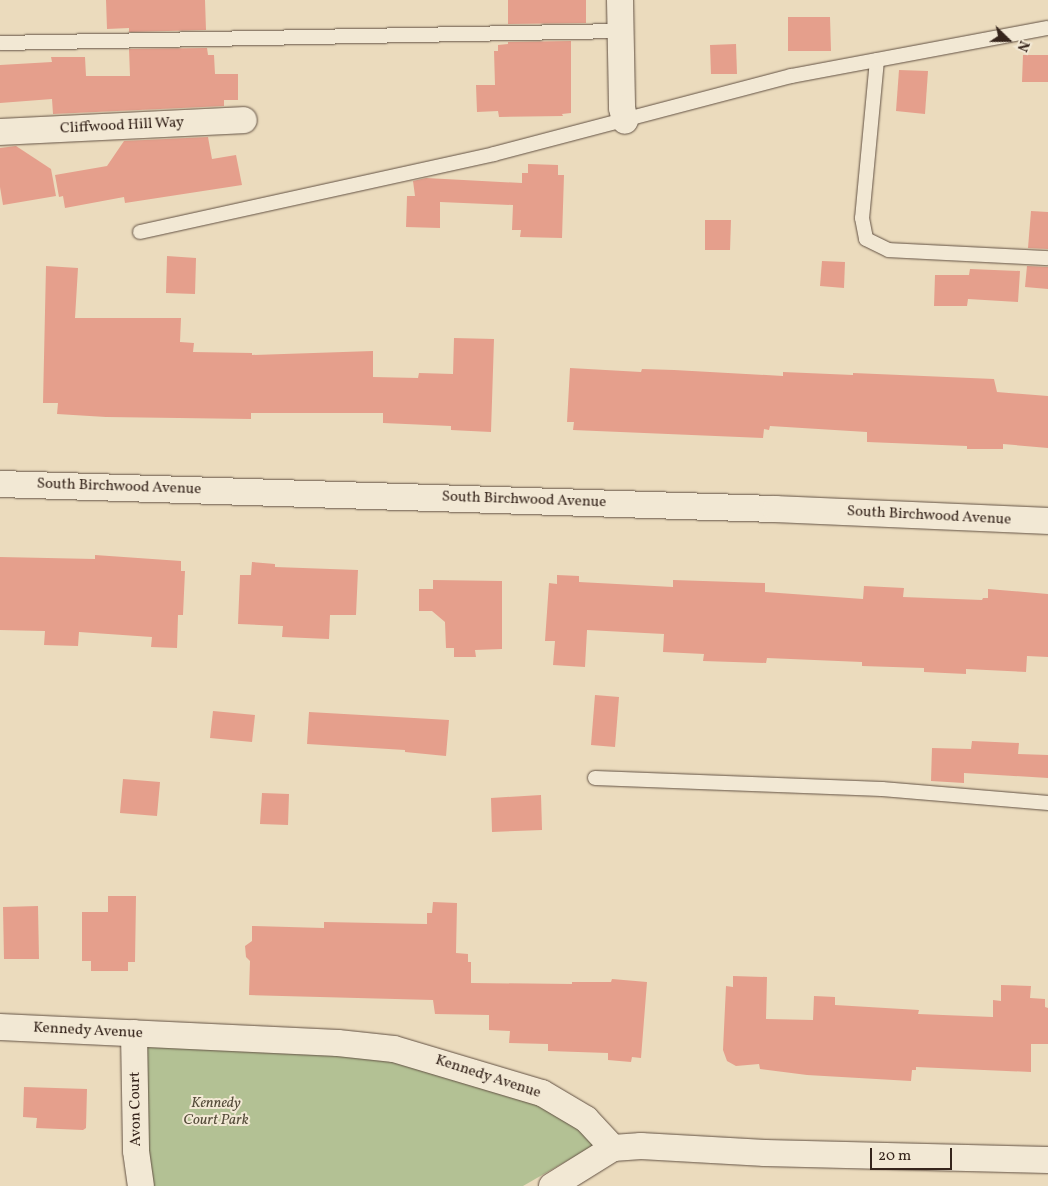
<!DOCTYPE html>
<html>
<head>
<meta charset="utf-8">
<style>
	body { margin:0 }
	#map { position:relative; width:1048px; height:1186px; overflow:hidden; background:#ebdbbd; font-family:Vollkorn,serif }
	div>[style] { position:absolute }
	.green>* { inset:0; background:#b3c194 }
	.building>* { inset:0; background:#e59f8c }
	.roads { filter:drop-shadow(0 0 1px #635244) drop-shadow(0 0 1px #635244) }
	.lane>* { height:14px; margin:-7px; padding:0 7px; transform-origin:7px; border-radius:7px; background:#f2e8d4 }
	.street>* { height:26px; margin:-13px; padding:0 13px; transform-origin:13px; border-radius:13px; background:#f2e8d4 }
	span { translate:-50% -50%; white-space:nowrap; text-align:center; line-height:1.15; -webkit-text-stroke:4px #f2e8d4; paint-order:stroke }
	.street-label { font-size:15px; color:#36251c }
	.park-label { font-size:15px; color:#554c3a; font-style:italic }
	.north { position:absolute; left:983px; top:15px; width:50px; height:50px; -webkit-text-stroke:4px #f2e8d4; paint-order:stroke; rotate:112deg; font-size:14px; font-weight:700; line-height:20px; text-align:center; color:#36251c }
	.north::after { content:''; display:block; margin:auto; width:18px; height:22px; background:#36251c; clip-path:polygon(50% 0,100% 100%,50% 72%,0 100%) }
	.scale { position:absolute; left:870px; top:1148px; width:82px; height:22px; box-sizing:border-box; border:2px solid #36251c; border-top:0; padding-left:6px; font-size:15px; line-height:18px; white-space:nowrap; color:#36251c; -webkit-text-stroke:4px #f2e8d4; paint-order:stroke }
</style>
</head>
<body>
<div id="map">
	<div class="green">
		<div style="clip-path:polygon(134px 1033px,394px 1049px,519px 1086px,605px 1139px,523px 1186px,146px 1186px)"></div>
	</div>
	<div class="building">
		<div style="clip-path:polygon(106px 0,205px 0,206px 30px,129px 32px,129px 28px,107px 29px)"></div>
		<div style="clip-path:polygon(508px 0,586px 0,586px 23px,508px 24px)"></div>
		<div style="clip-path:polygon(788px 17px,830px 17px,831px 51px,788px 51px)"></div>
		<div style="clip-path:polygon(571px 41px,571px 113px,562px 114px,563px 116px,499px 117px,498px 111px,477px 112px,476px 85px,495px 85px,494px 51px,498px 51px,498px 45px,508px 44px,508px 42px)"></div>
		<div style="clip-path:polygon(736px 44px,737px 74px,711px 74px,710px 45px)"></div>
		<div style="clip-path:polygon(207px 48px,208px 55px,214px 55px,215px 74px,238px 74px,238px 100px,224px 100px,224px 106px,53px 114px,52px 99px,0 103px,0 65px,52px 62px,51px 57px,85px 57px,86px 76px,130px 76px,129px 49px)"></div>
		<div style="clip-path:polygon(1023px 55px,1048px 55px,1048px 82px,1022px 82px)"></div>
		<div style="clip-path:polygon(899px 70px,928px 71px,925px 114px,896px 111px)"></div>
		<div style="clip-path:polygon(208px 137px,212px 159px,236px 155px,242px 185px,125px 203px,124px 197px,65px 208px,63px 196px,59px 197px,55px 175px,107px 166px,124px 141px)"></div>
		<div style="clip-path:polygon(16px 146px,51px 169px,56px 196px,3px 205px,0 187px,0 148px)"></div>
		<div style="clip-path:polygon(528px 164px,558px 165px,558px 175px,564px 175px,562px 238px,520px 237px,521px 230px,512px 230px,513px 205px,440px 202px,440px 228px,406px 227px,407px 196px,415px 196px,413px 181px,426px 178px,522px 183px,522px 173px,528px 173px)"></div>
		<div style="clip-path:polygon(1031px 211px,1048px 212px,1048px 249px,1028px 248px)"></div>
		<div style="clip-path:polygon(705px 220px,731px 220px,730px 250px,705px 250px)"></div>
		<div style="clip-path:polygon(167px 256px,196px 258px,195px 294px,166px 293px)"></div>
		<div style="clip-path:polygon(822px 261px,845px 262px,844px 288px,820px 286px)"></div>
		<div style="clip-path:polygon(46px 266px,78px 268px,75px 318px,181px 318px,180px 342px,194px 343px,193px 352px,252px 353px,252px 355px,373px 351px,373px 377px,418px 378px,419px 373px,453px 374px,454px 338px,494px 339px,491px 432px,451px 430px,451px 426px,383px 423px,383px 413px,251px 413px,251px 419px,106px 417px,57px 414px,58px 403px,43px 403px)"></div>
		<div style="clip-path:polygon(1027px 266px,1048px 267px,1048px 289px,1025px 287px)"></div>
		<div style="clip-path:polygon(970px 269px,1020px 271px,1018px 302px,968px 299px,967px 306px,934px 306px,935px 275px,969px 275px)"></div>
		<div style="clip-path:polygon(570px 368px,641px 372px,642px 369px,674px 370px,783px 376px,783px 372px,853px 375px,853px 373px,994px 379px,997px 392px,1048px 396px,1048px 448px,1003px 444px,1003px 449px,967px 449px,967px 446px,867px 442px,867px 432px,770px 426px,769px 430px,764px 429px,763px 438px,573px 430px,574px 422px,567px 422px)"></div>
		<div style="clip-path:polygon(95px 555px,181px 561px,181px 571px,185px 571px,183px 615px,178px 615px,177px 648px,151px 647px,152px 637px,79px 632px,78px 646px,44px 645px,45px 631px,0 630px,0 557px,95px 559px)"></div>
		<div style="clip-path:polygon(252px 562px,275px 564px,275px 567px,358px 570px,356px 615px,330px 615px,329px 639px,282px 637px,283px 626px,238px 624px,240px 575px,251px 575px)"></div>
		<div style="clip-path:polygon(557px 575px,579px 576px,579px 582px,673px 587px,673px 580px,765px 583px,765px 592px,863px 599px,864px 586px,904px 588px,903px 597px,982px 600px,983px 598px,988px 598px,988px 589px,1048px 594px,1048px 657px,1027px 656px,1026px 672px,966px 669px,966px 674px,924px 672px,924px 668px,862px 666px,862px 662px,767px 658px,766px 663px,703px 661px,704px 654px,663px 652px,664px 634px,587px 630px,585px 667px,553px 665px,555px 641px,545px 641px,549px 583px,557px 584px)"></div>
		<div style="clip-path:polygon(433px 580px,502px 581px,502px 649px,475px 650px,476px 657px,454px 657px,454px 648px,446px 648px,445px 622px,432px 611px,419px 611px,419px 589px,433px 589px)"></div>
		<div style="clip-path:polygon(595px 695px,619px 697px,615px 747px,591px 745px)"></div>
		<div style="clip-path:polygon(213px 711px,255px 715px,252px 742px,210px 738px)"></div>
		<div style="clip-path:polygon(309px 712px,449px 720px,446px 756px,405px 752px,405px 750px,307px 744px)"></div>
		<div style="clip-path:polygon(972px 741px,1019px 743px,1018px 754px,1048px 755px,1048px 778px,964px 773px,964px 783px,931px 781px,932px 748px,971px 749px)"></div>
		<div style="clip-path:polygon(123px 779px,160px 782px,157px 816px,120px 813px)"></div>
		<div style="clip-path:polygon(262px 793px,289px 794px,288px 825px,260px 824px)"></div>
		<div style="clip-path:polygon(541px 795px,542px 830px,492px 832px,491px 798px)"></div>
		<div style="clip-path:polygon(108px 896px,136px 896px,135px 962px,128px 962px,128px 971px,91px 971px,91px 961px,82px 961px,82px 912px,108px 912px)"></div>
		<div style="clip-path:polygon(433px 902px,457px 903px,456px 953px,468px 954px,468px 962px,471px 962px,471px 983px,572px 984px,572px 982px,611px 982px,612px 979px,647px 982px,641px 1058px,632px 1057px,631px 1062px,608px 1060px,608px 1053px,548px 1051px,548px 1044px,509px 1043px,510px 1031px,489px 1030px,489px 1015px,435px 1014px,433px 1000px,249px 995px,250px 961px,246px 957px,245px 946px,252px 941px,252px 926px,324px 928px,324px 922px,427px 924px,427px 913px,432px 913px)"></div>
		<div style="clip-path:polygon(38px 906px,39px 959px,4px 959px,3px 907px)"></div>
		<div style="clip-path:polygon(733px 976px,767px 977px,766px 1019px,813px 1020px,814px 996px,835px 997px,835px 1005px,919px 1010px,918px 1014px,993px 1017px,993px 1000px,1001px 1001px,1001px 985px,1031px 986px,1030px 998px,1045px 999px,1045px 1007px,1048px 1008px,1048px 1044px,1031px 1044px,1031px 1072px,916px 1067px,916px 1070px,912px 1070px,911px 1081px,807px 1075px,760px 1069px,759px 1064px,736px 1066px,727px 1061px,723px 1050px,726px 986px,733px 987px)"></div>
		<div style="clip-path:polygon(24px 1087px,87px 1089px,86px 1128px,83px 1130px,36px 1128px,37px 1118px,23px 1117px)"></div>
	</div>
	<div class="roads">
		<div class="lane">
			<div style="left:0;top:43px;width:621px;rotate:-1.11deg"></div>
			<div style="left:877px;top:60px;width:159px;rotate:95.4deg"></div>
			<div style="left:862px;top:218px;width:21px;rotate:79deg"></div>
			<div style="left:866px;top:239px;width:25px;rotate:26deg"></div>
			<div style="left:889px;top:250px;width:159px;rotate:2.9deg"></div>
			<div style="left:140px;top:232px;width:362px;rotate:-12.4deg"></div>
			<div style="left:494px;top:154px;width:307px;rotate:-14.7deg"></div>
			<div style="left:791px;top:76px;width:261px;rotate:-10.6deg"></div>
			<div style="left:595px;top:778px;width:287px;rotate:2.2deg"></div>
			<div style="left:882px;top:789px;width:167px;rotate:4.8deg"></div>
		</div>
		<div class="street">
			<div style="left:620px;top:0;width:108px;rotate:88.9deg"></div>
			<div style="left:622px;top:108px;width:13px;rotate:77deg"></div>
			<div style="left:0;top:132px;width:244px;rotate:-2.8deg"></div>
			<div style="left:0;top:484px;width:776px;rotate:1.85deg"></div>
			<div style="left:776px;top:509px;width:272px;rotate:2.5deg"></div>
			<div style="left:0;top:1027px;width:338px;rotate:2.7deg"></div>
			<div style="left:338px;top:1043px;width:56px;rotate:6.1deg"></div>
			<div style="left:394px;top:1049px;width:154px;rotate:16.6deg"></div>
			<div style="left:542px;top:1093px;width:51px;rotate:30.6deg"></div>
			<div style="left:586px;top:1119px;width:40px;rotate:47deg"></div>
			<div style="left:134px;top:1033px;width:118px;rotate:89deg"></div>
			<div style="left:136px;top:1151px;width:35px;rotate:82deg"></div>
			<div style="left:552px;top:1186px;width:72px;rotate:-31.9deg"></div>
			<div style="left:613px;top:1148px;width:28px;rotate:-4deg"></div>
			<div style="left:641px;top:1146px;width:124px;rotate:3.2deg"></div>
			<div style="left:765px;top:1153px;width:283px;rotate:1.4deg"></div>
		</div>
	</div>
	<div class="street-label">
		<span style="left:122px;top:126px;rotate:-3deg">Cliffwood Hill Way</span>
		<span style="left:119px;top:487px;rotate:2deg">South Birchwood Avenue</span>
		<span style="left:524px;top:500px;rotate:2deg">South Birchwood Avenue</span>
		<span style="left:929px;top:516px;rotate:3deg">South Birchwood Avenue</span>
		<span style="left:88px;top:1031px;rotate:3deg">Kennedy Avenue</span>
		<span style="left:488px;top:1077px;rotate:18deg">Kennedy Avenue</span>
		<span style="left:136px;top:1109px;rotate:-91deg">Avon Court</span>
	</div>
	<div class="park-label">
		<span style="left:216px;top:1112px">Kennedy<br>Court Park</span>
	</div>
	<div class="north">N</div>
	<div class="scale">20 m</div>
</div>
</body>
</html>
